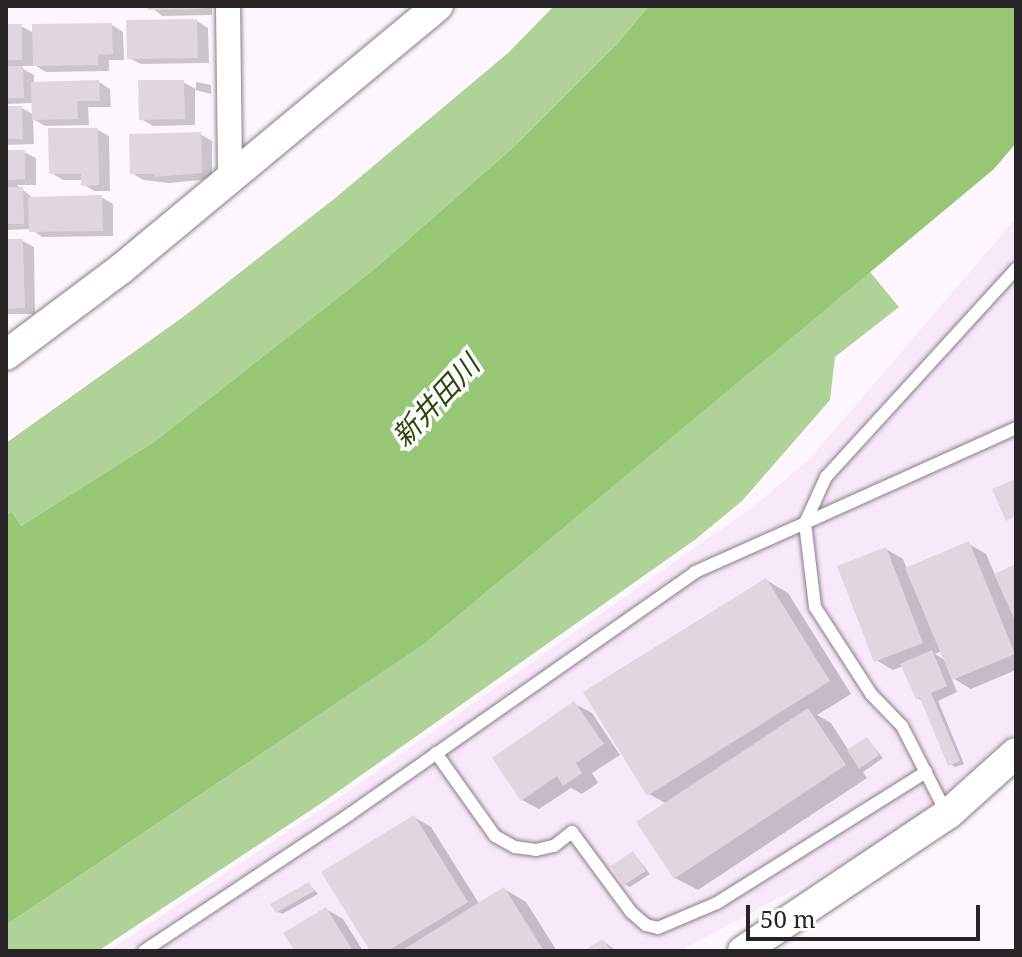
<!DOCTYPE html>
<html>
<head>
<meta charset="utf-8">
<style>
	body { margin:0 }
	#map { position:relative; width:1022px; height:957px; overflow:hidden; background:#fef6fe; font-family:"Noto Serif","Noto Sans JP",serif }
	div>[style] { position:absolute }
	.built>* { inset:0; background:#f8e9f9 }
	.green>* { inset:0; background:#afd396 }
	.water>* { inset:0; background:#97c774 }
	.shadow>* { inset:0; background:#0003 }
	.building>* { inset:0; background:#dfd6e0 }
	.roads { filter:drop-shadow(0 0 2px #867e86) drop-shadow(0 0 2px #867e86) }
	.service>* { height:12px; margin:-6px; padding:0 6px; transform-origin:6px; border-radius:6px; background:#fff }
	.minor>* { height:24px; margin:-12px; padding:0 12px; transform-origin:12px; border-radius:12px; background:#fff }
	.tertiary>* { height:30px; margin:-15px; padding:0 15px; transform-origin:15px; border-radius:15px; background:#fff }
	span { translate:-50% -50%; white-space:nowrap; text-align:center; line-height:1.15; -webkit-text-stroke:7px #fff; paint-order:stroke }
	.water-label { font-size:28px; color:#28460b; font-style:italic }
	.frame { position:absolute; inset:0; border:8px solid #272327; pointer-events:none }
	.scale { position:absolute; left:746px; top:905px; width:234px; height:36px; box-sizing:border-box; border:4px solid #272327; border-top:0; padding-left:10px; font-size:24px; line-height:28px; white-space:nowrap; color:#272327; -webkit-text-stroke:6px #fff; paint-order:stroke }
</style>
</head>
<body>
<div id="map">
	<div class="built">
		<div style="clip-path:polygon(1016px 218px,1016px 732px,893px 837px,680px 951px,108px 951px,340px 797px,754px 506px,810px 458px)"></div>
	</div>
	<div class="green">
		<div style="clip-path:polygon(554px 6px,649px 6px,617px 44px,517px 144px,377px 267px,154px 442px,21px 526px,12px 512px,6px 515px,6px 443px,183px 317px,334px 199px,508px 53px)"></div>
		<div style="clip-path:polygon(870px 272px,899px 307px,835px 357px,830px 400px,742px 501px,696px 539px,326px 800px,98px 951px,6px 951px,6px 925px,423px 645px)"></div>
	</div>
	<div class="water">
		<div style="clip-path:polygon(649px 6px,1016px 6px,1016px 143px,994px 169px,423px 645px,6px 925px,6px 515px,12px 512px,21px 526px,154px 442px,377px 267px,517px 144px,617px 44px)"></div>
	</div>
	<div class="shadow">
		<div style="clip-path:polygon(150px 6px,212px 6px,212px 15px,162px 16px)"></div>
		<div style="clip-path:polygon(197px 21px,208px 28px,209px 63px,141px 64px,129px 58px)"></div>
		<div style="clip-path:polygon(112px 25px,123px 32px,124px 60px,109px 60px,109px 71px,46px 72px,36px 66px,18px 66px,34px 75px,34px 84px,99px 82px,110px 89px,111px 107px,88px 107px,89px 125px,45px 126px,33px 119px,34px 144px,6px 145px,6px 108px,22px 108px,34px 115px,34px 103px,6px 104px,6px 26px,21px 26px,34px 33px)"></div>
		<div style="clip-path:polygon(183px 82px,196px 89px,196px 82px,211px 85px,211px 94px,195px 90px,195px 125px,153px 126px,141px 119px)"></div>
		<div style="clip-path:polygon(98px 130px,109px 136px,110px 191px,94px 191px,83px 184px,83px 180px,63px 180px,51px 173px)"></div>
		<div style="clip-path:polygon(200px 134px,212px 141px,212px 179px,169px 183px,143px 180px,132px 173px)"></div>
		<div style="clip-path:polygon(6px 152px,24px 152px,36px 158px,36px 185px,17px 185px,34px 199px,101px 197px,113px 204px,113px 236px,42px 237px,31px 229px,6px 230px)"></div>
		<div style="clip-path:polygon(6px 241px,23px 241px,34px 247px,35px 314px,6px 314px)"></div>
		<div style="clip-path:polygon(evenodd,969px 544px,986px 554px,995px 575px,1016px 566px,1016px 670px,971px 689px,951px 677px,957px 692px,938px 701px,964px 764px,955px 767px,950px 764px,924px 702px,917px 698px,903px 666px,893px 670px,876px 660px,886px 549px,903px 559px,907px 569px,969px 544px,942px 651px,946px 661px,935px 654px,942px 651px)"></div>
		<div style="clip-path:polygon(766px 580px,788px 593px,851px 694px,817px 715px,831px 723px,849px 751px,867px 739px,883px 758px,863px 772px,867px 778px,698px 890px,675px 878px,667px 804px,649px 794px)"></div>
		<div style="clip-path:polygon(575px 704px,592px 713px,620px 755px,592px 773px,598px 783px,582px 794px,571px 788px,539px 809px,522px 800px)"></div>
		<div style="clip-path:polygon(414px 817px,431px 827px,480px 905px,504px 889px,526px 902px,557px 951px,372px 951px)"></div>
		<div style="clip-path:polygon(634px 854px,650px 874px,630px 887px,625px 884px)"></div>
		<div style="clip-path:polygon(309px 884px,318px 894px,282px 914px,277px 911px)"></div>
		<div style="clip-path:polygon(326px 909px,343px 919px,363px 951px,297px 951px)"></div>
		<div style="clip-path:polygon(603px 941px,617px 951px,587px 951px)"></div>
	</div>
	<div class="building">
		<div style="clip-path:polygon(148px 6px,201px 6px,201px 9px,148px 10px)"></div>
		<div style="clip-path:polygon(197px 19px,198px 58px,127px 59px,126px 20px)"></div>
		<div style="clip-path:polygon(112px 23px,113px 54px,98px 55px,98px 65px,33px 66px,32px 24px)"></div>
		<div style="clip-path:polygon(6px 24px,22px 24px,22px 60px,6px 60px)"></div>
		<div style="clip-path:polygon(6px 66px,23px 66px,24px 98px,6px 98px)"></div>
		<div style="clip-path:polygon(99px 80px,100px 101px,77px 101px,78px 119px,32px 120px,31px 82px)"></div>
		<div style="clip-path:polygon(138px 80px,184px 80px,185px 119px,139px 120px)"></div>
		<div style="clip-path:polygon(6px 106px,22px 106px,23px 139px,6px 139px)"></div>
		<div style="clip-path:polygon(48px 128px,98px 128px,99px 185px,81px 186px,81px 174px,49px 174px)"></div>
		<div style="clip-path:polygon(201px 132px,202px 173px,155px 177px,155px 174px,130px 174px,129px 134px)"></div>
		<div style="clip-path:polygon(6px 150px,25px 150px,25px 179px,6px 180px)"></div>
		<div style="clip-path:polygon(6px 187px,23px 187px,24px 224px,6px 224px)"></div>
		<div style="clip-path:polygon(102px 195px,103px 231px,29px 232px,28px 197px)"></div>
		<div style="clip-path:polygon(6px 239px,23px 239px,25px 308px,6px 309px)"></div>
		<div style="clip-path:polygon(1016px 479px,1016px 516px,1006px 521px,992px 489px)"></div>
		<div style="clip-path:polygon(969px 541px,1015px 654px,952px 680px,905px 568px)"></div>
		<div style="clip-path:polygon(886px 547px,923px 643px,874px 662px,837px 566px)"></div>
		<div style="clip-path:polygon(1016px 564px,1016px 623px,994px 574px)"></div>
		<div style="clip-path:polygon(766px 578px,830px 681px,647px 796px,583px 692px)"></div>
		<div style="clip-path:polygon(932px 650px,947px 686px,931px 693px,960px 761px,948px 766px,920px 698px,916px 699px,900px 664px)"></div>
		<div style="clip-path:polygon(574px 701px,604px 744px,576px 763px,582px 773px,563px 786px,557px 776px,521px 801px,492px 758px)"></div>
		<div style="clip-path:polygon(808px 708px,846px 765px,674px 879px,636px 822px)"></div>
		<div style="clip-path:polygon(867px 737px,879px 755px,859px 769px,847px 750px)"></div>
		<div style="clip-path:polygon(414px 815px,468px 902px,388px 951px,370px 951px,321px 872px)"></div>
		<div style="clip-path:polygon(633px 851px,646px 871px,624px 885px,611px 866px)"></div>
		<div style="clip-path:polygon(309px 882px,314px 891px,276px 913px,270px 904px)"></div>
		<div style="clip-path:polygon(504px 887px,544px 951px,401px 951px)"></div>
		<div style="clip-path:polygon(326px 907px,353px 951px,295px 951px,283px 933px)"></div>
		<div style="clip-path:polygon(603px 939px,611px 951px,583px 951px)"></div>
	</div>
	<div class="roads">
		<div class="service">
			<div style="left:805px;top:523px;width:51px;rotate:-65.5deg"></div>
			<div style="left:826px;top:477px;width:282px;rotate:-47.6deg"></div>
			<div style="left:805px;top:523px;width:231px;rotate:-24.2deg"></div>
			<div style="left:436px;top:753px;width:102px;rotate:54.6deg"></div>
			<div style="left:495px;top:836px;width:23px;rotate:29deg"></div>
			<div style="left:515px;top:847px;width:21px;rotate:8deg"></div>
			<div style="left:536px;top:850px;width:18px;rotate:-13deg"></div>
			<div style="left:554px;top:846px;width:23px;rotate:-38deg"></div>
			<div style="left:572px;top:832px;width:99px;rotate:53.6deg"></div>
			<div style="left:631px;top:912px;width:20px;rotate:41deg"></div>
			<div style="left:646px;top:925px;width:12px;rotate:14deg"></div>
			<div style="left:658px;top:928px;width:64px;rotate:-23deg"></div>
			<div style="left:717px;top:903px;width:247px;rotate:-32.1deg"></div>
			<div style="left:144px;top:951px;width:247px;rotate:-33.6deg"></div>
			<div style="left:350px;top:814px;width:421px;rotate:-35deg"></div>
			<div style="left:695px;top:572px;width:120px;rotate:-24deg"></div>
			<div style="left:805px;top:523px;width:85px;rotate:83.2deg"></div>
			<div style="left:815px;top:607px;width:103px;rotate:57.2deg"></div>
			<div style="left:871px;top:694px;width:45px;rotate:45.9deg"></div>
			<div style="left:902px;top:726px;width:99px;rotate:62.9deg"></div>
		</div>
		<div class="minor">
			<div style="left:228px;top:6px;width:171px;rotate:89.3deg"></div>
		</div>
		<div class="tertiary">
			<div style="left:6px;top:355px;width:144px;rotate:-36.8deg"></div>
			<div style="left:121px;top:269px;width:412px;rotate:-39.7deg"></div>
			<div style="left:743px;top:951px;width:247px;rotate:-33.8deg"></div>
			<div style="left:948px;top:814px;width:91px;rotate:-41.9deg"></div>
		</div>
	</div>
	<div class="water-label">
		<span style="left:435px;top:400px;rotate:-47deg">新井田川</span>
	</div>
	<div class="frame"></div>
	<div class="scale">50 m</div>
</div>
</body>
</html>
